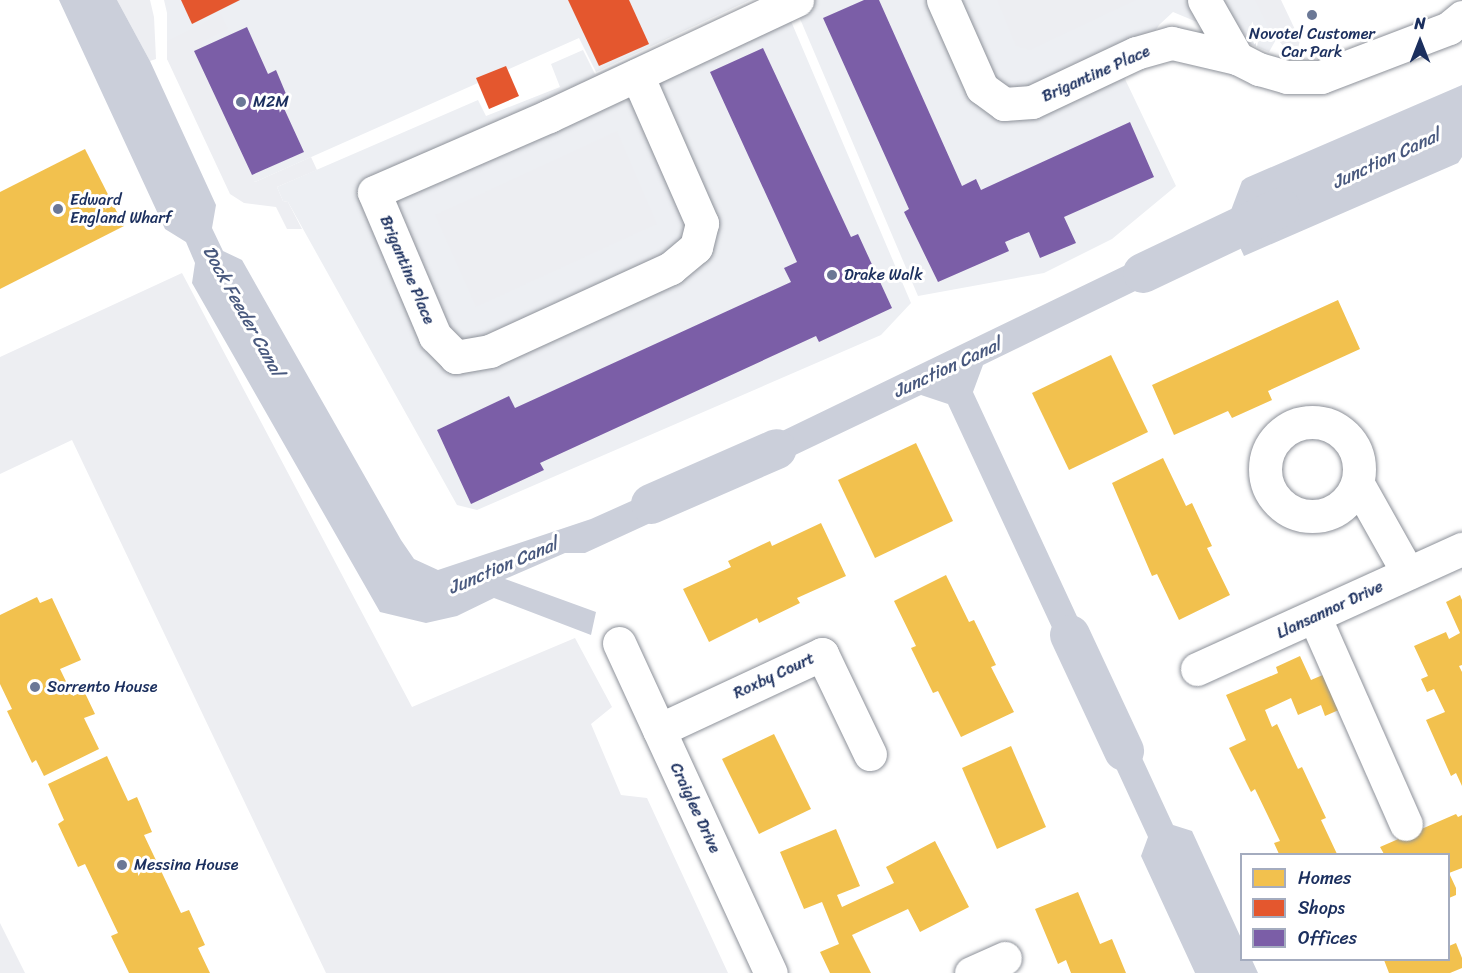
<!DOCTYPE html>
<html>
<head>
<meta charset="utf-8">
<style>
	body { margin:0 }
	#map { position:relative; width:1462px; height:973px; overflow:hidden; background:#fff; font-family:Sriracha,sans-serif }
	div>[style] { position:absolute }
	.built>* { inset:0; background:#edeff3 }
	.green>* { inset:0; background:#edeef2 }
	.water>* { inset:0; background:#cbcfda }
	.homes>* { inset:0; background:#f2c14e }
	.shops>* { inset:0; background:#e4572e }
	.offices>* { inset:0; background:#7b5ea7 }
	.canal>* { height:40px; margin:-20px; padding:0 20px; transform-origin:20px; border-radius:20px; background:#cbcfda }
	.roads { filter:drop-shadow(0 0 2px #8e929a) drop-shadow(0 0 2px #8e929a) }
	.minor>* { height:33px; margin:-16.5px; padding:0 16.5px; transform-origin:16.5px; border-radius:16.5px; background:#fff }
	.minor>.ring { margin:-16.5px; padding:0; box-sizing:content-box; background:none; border:33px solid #fff; border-radius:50% }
	.dots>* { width:16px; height:16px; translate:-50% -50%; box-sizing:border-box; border:3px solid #fff; border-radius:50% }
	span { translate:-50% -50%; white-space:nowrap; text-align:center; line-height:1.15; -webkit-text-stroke:6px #fff; paint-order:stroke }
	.poi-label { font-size:16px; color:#1b2f5e }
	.left { translate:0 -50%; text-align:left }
	.street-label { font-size:16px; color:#1b2f5e }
	.water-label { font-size:18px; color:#49597e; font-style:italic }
	.legend { position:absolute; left:1240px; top:853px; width:210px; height:108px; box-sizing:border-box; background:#fff; border:2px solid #a4acbf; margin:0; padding:8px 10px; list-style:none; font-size:18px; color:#1b2f5e }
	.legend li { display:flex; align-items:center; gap:12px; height:30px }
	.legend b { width:30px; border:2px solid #a4acbf }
	.north { position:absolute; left:1390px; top:12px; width:60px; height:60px; -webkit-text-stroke:4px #fff; paint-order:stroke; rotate:0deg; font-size:16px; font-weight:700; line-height:24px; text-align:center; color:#1b2f5e }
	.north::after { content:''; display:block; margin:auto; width:21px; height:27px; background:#1b2f5e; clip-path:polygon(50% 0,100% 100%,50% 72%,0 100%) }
</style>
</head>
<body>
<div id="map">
	<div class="built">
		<div style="clip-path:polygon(164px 0,750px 0,596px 72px,579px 38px,255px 182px,167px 59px,167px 13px)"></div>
		<div style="clip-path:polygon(766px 0,782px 0,911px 303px,881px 335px,477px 510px,457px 505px,288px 202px,283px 201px,277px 187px,478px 100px,486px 116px,560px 87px,551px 64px,583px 50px,595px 74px)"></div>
		<div style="clip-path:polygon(792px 0,1267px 0,1282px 29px,1269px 52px,1173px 12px,1159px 25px,1125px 79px,1176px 186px,1112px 239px,1044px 273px,918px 296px)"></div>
	</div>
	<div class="green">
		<div style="clip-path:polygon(117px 0,150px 0,154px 17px,156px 59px,150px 61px)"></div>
		<div style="clip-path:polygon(997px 0,1136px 0,1030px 50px,1016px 46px)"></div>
		<div style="clip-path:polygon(1255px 0,1281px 0,1300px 40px,1296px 57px,1291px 56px,1268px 27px)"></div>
		<div style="clip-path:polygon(221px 14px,228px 29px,202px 42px,204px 47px,195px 51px,255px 182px,311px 157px,317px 170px,277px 187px,283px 201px,288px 202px,302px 229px,287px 229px,276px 207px,244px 203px,230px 194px,167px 59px,167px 41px)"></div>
		<div style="clip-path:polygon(617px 131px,657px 224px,476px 307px,435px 215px)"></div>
		<div style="clip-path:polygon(182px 273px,412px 707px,575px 638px,612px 707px,591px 724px,621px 795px,647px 798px,728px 973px,326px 973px,72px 440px,0 474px,0 357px)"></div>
		<div style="clip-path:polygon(0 923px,25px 973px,0 973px)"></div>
	</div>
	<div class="water">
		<div style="clip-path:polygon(59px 0,117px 0,150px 61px,216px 205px,212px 228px,223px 251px,242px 260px,401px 540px,414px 559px,438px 570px,591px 519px,696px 472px,707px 497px,585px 553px,565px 553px,505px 579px,596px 612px,591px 635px,494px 598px,457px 616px,426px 623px,380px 612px,192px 283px,195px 263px,186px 242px,165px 229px)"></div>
		<div style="clip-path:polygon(1462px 85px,1462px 157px,1458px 163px,1244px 256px,1239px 245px,1235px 245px,1222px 217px,1230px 213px,1242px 181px,1246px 178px)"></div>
		<div style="clip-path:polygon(1186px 236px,1197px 261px,983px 365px,973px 392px,1106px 679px,1081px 690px,948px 404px,921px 395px,732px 485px,720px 461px)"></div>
		<div style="clip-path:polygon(1113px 695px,1173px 825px,1192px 831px,1241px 938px,1242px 960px,1252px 960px,1258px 973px,1195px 973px,1141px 856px,1148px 837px,1088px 707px)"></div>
	</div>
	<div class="homes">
		<div style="clip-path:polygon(85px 149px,124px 226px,0 289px,0 192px)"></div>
		<div style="clip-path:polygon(1338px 300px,1360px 349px,1268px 391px,1272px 400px,1232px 418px,1228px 411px,1174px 435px,1152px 385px)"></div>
		<div style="clip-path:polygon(1111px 355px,1148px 432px,1069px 470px,1032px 393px)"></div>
		<div style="clip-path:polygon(916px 443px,953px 521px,875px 558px,838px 480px)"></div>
		<div style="clip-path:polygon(1163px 458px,1186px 506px,1192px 503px,1212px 546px,1207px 548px,1230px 595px,1179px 620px,1157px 574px,1152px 576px,1112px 483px)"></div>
		<div style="clip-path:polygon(821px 523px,846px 576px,797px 598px,800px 603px,759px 623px,757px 618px,709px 642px,683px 589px,731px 567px,728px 561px,770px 541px,772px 546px)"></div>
		<div style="clip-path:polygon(946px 575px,969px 622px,974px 620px,996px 665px,991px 667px,1014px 712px,961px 737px,938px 691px,933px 693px,911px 648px,916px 646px,894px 601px)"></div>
		<div style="clip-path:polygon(1460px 595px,1462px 600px,1462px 665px,1459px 666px,1462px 672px,1462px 786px,1456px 773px,1451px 776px,1426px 720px,1445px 712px,1434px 689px,1427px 692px,1421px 679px,1428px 676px,1414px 646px,1446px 632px,1449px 639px,1460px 633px,1446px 602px)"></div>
		<div style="clip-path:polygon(37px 597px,40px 603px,52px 598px,81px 660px,60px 669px,73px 696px,84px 691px,95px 714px,84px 718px,99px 749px,44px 776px,36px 760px,32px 763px,7px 711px,12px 709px,0 684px,0 615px)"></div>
		<div style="clip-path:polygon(1300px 656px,1311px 680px,1325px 674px,1341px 709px,1325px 716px,1321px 705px,1298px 715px,1291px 698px,1265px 710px,1272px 727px,1277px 724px,1298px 769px,1302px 767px,1326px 818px,1321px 820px,1337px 854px,1279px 854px,1274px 843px,1280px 841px,1255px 789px,1251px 792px,1229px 748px,1246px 740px,1226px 695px,1278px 673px,1276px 667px)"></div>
		<div style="clip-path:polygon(774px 734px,811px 809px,759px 834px,722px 759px)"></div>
		<div style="clip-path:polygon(1011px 746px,1046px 827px,997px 849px,962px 768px)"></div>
		<div style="clip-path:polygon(107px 756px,128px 801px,137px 797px,152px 832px,144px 835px,181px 913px,189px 910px,205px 945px,198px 948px,210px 973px,129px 973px,111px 936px,118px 933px,85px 864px,78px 867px,58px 824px,64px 820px,48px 784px)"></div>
		<div style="clip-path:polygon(1456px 814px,1458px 817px,1462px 815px,1462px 868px,1449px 873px,1456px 888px,1456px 895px,1449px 898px,1448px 854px,1384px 854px,1380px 847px)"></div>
		<div style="clip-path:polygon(836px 829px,860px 886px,837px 895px,842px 907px,894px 883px,886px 867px,935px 841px,969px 907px,920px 932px,908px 909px,852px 935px,871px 973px,830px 973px,820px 952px,839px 944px,822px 902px,804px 909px,780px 852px)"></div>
		<div style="clip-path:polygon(1078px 892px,1100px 944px,1112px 939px,1126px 973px,1071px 973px,1066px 960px,1058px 964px,1035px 909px)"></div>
		<div style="clip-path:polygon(1456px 943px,1462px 958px,1462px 968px,1450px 973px,1389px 973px,1384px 960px,1449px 960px,1449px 946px)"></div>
	</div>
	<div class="shops">
		<div style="clip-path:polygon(181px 0,240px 0,192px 24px)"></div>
		<div style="clip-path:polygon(568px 0,629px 0,649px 44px,599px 66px)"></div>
		<div style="clip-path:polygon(506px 66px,519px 96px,489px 109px,476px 78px)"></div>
	</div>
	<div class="offices">
		<div style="clip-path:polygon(864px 0,879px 0,962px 186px,976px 179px,981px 190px,1130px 122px,1154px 177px,1064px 217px,1076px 243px,1040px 258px,1029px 232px,1005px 242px,1009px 251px,938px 282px,904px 212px,909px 209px,823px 18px)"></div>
		<div style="clip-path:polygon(247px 27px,268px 74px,276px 70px,289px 101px,282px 104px,304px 152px,252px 175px,194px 51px)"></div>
		<div style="clip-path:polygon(763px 48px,851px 237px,858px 234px,892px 308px,819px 342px,816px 336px,540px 463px,544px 470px,471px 504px,437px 430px,509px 396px,515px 408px,791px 282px,784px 268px,797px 262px,710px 72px)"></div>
	</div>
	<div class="canal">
		<div style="left:1143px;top:273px;width:152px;rotate:-25.4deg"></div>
		<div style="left:651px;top:504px;width:137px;rotate:-23.6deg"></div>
		<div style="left:1070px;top:635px;width:128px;rotate:65deg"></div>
	</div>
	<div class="roads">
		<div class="minor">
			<div style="left:943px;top:0;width:96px;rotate:66.1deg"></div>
			<div style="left:982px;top:88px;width:27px;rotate:36deg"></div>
			<div style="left:1004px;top:104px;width:28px;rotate:-4deg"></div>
			<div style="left:1032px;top:102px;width:115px;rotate:-25.2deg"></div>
			<div style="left:1136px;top:53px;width:37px;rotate:-16deg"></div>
			<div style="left:1172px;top:43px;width:67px;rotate:13deg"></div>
			<div style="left:1237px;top:58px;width:25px;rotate:27deg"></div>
			<div style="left:1259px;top:69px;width:29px;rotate:16deg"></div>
			<div style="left:1287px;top:77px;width:34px"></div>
			<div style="left:1321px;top:77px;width:137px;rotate:-20.9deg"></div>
			<div style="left:1449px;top:28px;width:17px;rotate:-40deg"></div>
			<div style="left:1204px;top:0;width:67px;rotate:60.4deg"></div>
			<div style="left:637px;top:75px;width:162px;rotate:66.3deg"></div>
			<div style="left:702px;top:223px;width:25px;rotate:104deg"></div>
			<div style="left:696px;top:247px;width:33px;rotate:140deg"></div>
			<div style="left:671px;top:268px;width:199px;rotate:155.4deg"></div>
			<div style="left:490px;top:351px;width:35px;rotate:170deg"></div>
			<div style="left:456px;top:357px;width:30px;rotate:-135deg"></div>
			<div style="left:435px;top:336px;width:156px;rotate:-113deg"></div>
			<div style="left:374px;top:192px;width:191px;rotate:-23.5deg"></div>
			<div style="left:549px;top:116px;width:274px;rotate:-25.1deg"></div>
			<div class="ring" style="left:1265px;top:422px;width:61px;height:61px"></div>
			<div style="left:1358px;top:484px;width:102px;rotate:60.7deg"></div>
			<div style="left:1315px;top:618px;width:225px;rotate:66.2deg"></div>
			<div style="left:619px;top:643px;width:363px;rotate:65.3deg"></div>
			<div style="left:1197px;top:669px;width:291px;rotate:-24.4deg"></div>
			<div style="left:659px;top:730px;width:180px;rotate:-25deg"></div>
			<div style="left:822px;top:654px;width:111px;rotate:64.4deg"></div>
			<div style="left:971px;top:973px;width:37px;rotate:-24deg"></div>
		</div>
	</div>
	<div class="dots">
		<div style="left:1312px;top:15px;background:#6b7896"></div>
		<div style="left:241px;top:102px;background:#6b7896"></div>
		<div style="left:58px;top:209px;background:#6b7896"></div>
		<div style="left:832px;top:275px;background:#6b7896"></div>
		<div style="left:35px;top:687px;background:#6b7896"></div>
		<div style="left:122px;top:865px;background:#6b7896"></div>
	</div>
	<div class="poi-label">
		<span style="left:1312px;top:43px">Novotel Customer<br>Car Park</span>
		<span class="left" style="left:253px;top:102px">M2M</span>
		<span class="left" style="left:70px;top:209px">Edward<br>England Wharf</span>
		<span class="left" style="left:844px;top:275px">Drake Walk</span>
		<span class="left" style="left:47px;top:687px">Sorrento House</span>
		<span class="left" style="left:134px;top:865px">Messina House</span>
	</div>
	<div class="street-label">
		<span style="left:1096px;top:74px;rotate:-24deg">Brigantine Place</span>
		<span style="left:407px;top:270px;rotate:67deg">Brigantine Place</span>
		<span style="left:1330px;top:610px;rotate:-25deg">Llansannor Drive</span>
		<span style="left:774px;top:676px;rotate:-25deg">Roxby Court</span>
		<span style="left:695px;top:808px;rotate:65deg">Craiglee Drive</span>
	</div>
	<div class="water-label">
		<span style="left:1386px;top:159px;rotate:-25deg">Junction Canal</span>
		<span style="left:243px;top:311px;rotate:61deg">Dock Feeder Canal</span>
		<span style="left:947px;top:368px;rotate:-25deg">Junction Canal</span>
		<span style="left:503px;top:566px;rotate:-23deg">Junction Canal</span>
	</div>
	<ul class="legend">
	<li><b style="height:16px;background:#f2c14e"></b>Homes</li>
	<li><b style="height:16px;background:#e4572e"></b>Shops</li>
	<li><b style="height:16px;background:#7b5ea7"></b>Offices</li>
	</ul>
	<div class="north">N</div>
</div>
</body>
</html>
